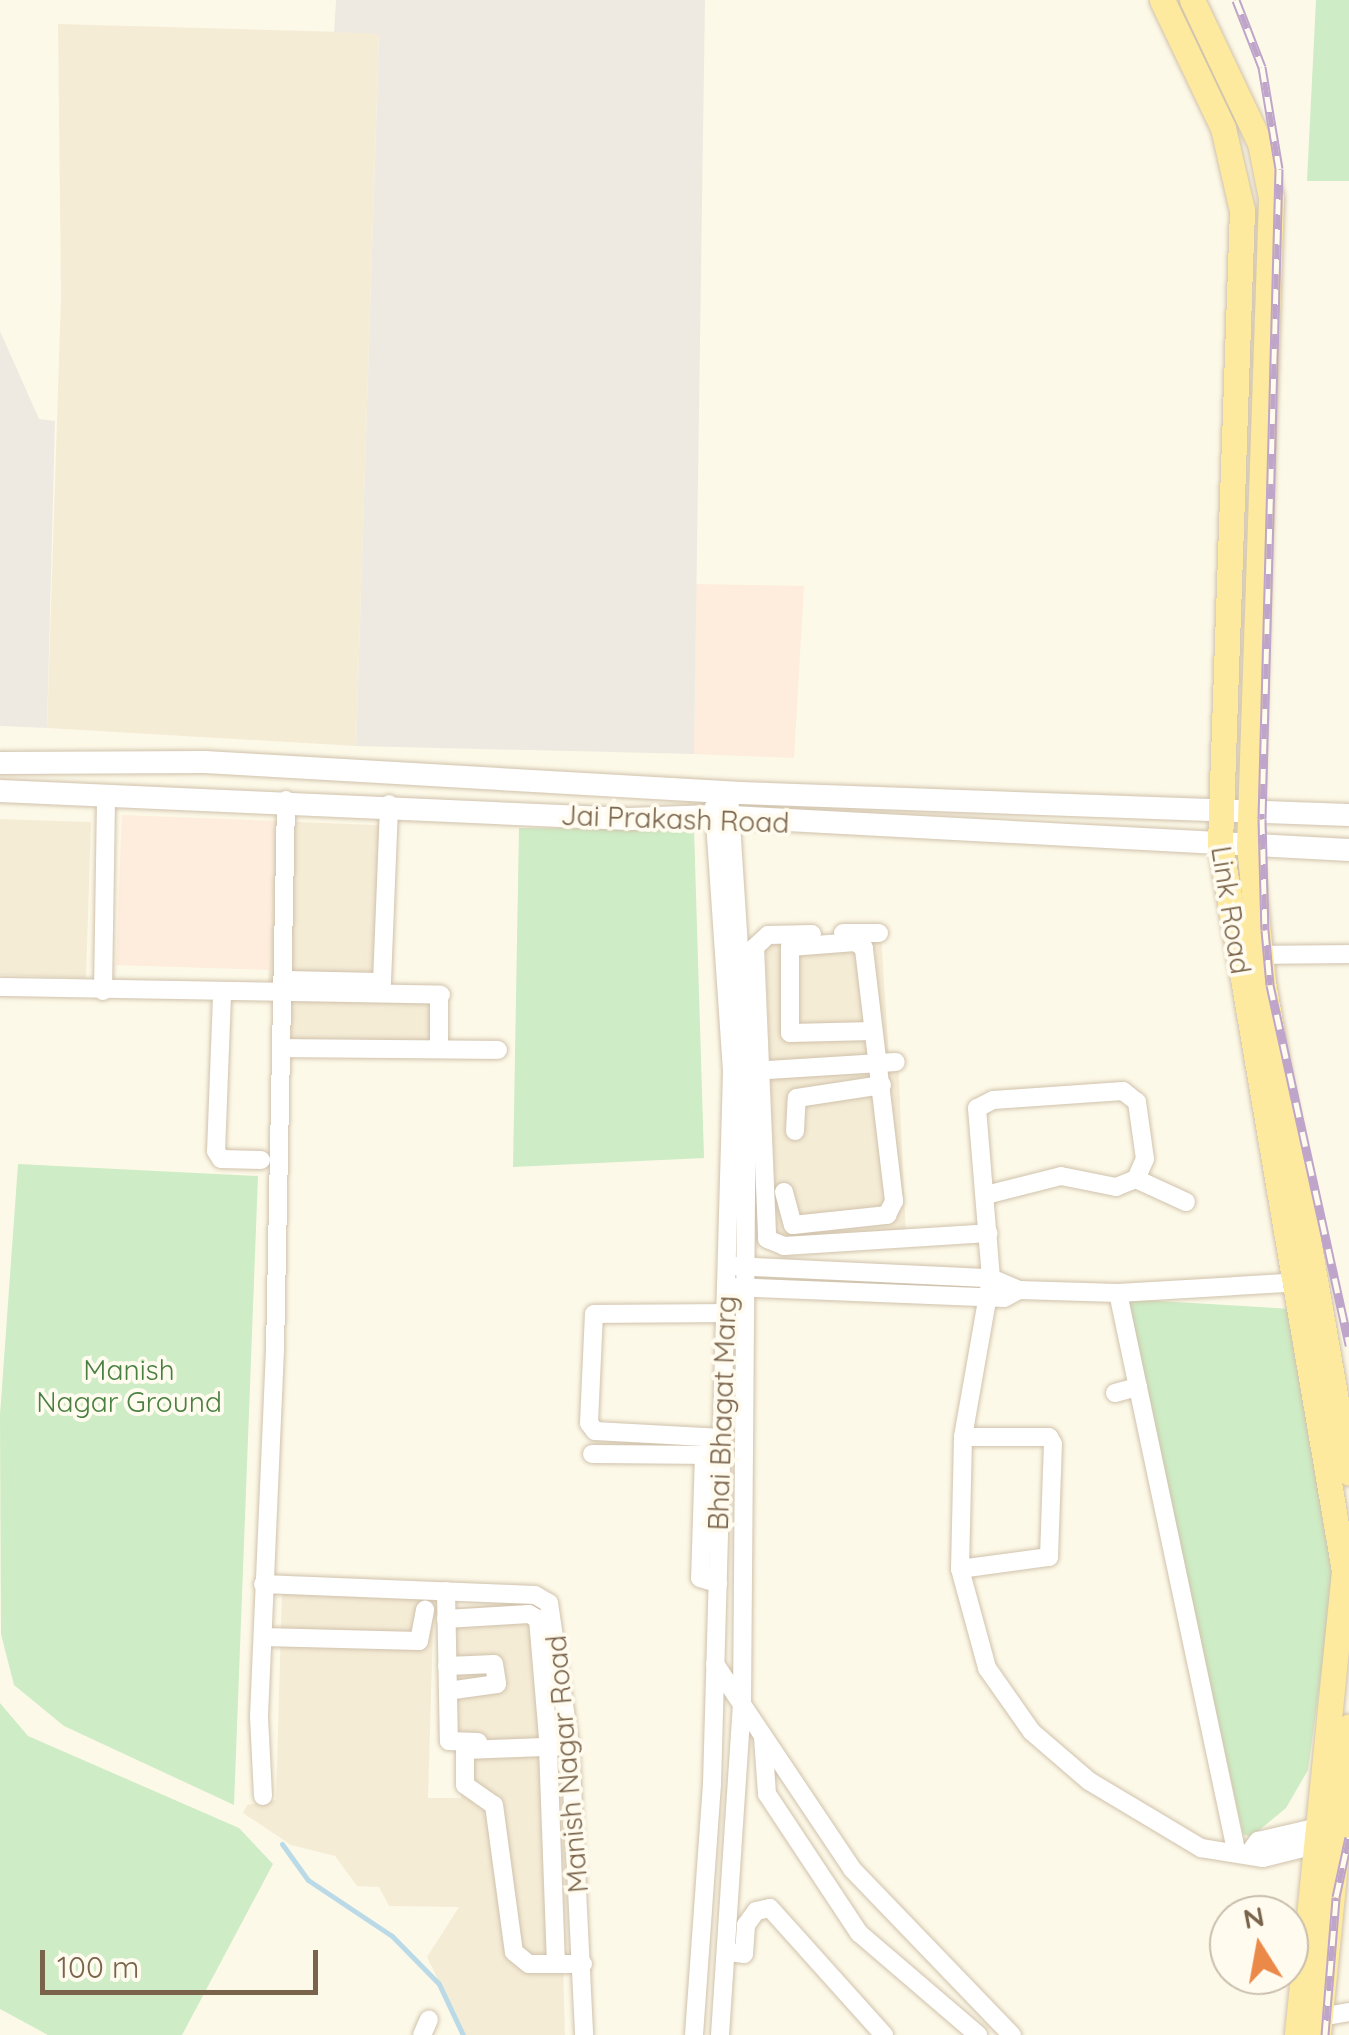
<!DOCTYPE html>
<html>
<head>
<meta charset="utf-8">
<style>
	body { margin:0 }
	#map { position:relative; width:1349px; height:2035px; overflow:hidden; background:#fdf9e8; font-family:Quicksand,sans-serif }
	div>[style] { position:absolute }
	.residential>* { inset:0; background:#f5ecd6 }
	.commercial>* { inset:0; background:#feecdc }
	.industrial>* { inset:0; background:#eeeae1 }
	.green>* { inset:0; background:#ceecc5 }
	.stream>* { height:5px; margin:-2.5px; padding:0 2.5px; transform-origin:2.5px; border-radius:2.5px; background:#bbdae8 }
	.roads { filter:drop-shadow(0 0 2px #d0c2ac) drop-shadow(0 0 2px #d0c2ac) }
	.minor>* { height:18px; margin:-9px; padding:0 9px; transform-origin:9px; border-radius:9px; background:#fff }
	.secondary>* { height:22px; margin:-11px; padding:0 11px; transform-origin:11px; border-radius:11px; background:#fff }
	.primary>* { height:25px; margin:-12.5px; padding:0 12.5px; transform-origin:12.5px; border-radius:12.5px; background:#feea9f }
	.rail>* { height:9px; margin-top:-4.5px; transform-origin:0; background:repeating-linear-gradient(90deg,#fffbef 0 15px,#bea5c9 0 30px); box-sizing:border-box; border-block:2px solid #bea5c9 }
	span { translate:-50% -50%; white-space:nowrap; text-align:center; line-height:1.15; -webkit-text-stroke:8px #fffbef; paint-order:stroke }
	.street-label { font-size:28px; color:#79634a }
	.park-label { font-size:28px; color:#498042 }
	.north { position:absolute; left:1209px; top:1895px; width:100px; height:100px; box-sizing:border-box; background:#fffbef; border:2px solid #c9bead; border-radius:50%; rotate:349deg; font-size:28px; font-weight:700; line-height:40px; text-align:center; color:#79634a }
	.north::after { content:''; display:block; margin:auto; width:35px; height:45px; background:#eb8949; clip-path:polygon(50% 0,100% 100%,50% 72%,0 100%) }
	.scale { position:absolute; left:40px; top:1950px; width:278px; height:45px; box-sizing:border-box; border:5px solid #79634a; border-top:0; padding-left:12px; font-size:30px; line-height:35px; white-space:nowrap; color:#79634a; -webkit-text-stroke:8px #fffbef; paint-order:stroke }
</style>
</head>
<body>
<div id="map">
	<div class="residential">
		<div style="clip-path:polygon(58px 24px,379px 33px,356px 746px,47px 728px,61px 297px)"></div>
		<div style="clip-path:polygon(0 819px,91px 822px,86px 978px,0 975px)"></div>
		<div style="clip-path:polygon(275px 821px,398px 826px,391px 989px,268px 984px)"></div>
		<div style="clip-path:polygon(881px 934px,889px 1058px,898px 1060px,906px 1236px,777px 1242px,765px 941px)"></div>
		<div style="clip-path:polygon(291px 996px,443px 998px,442px 1059px,291px 1057px)"></div>
		<div style="clip-path:polygon(282px 1590px,434px 1594px,428px 1798px,461px 1798px,459px 1749px,557px 1743px,565px 2035px,465px 2035px,427px 1957px,459px 1907px,389px 1906px,379px 1887px,357px 1886px,335px 1856px,291px 1845px,243px 1813px,247px 1805px,276px 1800px)"></div>
		<div style="clip-path:polygon(538px 1602px,553px 1738px,442px 1745px,437px 1609px)"></div>
	</div>
	<div class="commercial">
		<div style="clip-path:polygon(696px 584px,804px 586px,794px 758px,694px 754px)"></div>
		<div style="clip-path:polygon(122px 815px,275px 821px,269px 970px,116px 965px)"></div>
	</div>
	<div class="industrial">
		<div style="clip-path:polygon(336px 0,705px 0,694px 754px,356px 746px,379px 34px,334px 32px)"></div>
		<div style="clip-path:polygon(0 331px,39px 419px,55px 421px,47px 728px,0 726px)"></div>
	</div>
	<div class="green">
		<div style="clip-path:polygon(1316px 0,1349px 0,1349px 181px,1307px 181px)"></div>
		<div style="clip-path:polygon(519px 828px,694px 829px,704px 1158px,513px 1167px)"></div>
		<div style="clip-path:polygon(18px 1164px,258px 1176px,234px 1805px,64px 1726px,14px 1685px,1px 1634px,0 1415px)"></div>
		<div style="clip-path:polygon(1125px 1299px,1291px 1309px,1334px 1580px,1308px 1770px,1286px 1808px,1251px 1837px,1243px 1834px)"></div>
		<div style="clip-path:polygon(0 1703px,28px 1736px,239px 1828px,273px 1864px,182px 2035px,48px 2035px,0 2009px)"></div>
	</div>
	<div class="stream">
		<div style="left:282px;top:1844px;width:44px;rotate:54.2deg"></div>
		<div style="left:308px;top:1880px;width:101px;rotate:33.7deg"></div>
		<div style="left:392px;top:1936px;width:67px;rotate:45.6deg"></div>
		<div style="left:439px;top:1984px;width:56px;rotate:64.8deg"></div>
	</div>
	<div class="roads">
		<div class="minor">
			<div style="left:843px;top:933px;width:36px"></div>
			<div style="left:812px;top:934px;width:44px;rotate:178.7deg"></div>
			<div style="left:768px;top:935px;width:18px;rotate:137deg"></div>
			<div style="left:755px;top:947px;width:292px;rotate:87.6deg"></div>
			<div style="left:767px;top:1239px;width:18px;rotate:22deg"></div>
			<div style="left:784px;top:1246px;width:205px;rotate:-3.6deg"></div>
			<div style="left:1253px;top:955px;width:96px;rotate:-0.6deg"></div>
			<div style="left:284px;top:980px;width:98px;rotate:1.2deg"></div>
			<div style="left:382px;top:982px;width:178px;rotate:-87.7deg"></div>
			<div style="left:0;top:987px;width:441px;rotate:1deg"></div>
			<div style="left:103px;top:991px;width:195px;rotate:-89.1deg"></div>
			<div style="left:222px;top:996px;width:155px;rotate:92.2deg"></div>
			<div style="left:216px;top:1151px;width:9px;rotate:58deg"></div>
			<div style="left:221px;top:1159px;width:40px;rotate:1.4deg"></div>
			<div style="left:282px;top:1048px;width:216px;rotate:0.5deg"></div>
			<div style="left:439px;top:1049px;width:54px;rotate:-90deg"></div>
			<div style="left:752px;top:1071px;width:144px;rotate:-3.6deg"></div>
			<div style="left:795px;top:1131px;width:33px;rotate:-87deg"></div>
			<div style="left:797px;top:1098px;width:86px;rotate:-8.7deg"></div>
			<div style="left:1136px;top:1179px;width:55px;rotate:24.7deg"></div>
			<div style="left:784px;top:1192px;width:34px;rotate:75deg"></div>
			<div style="left:793px;top:1225px;width:95px;rotate:-6.1deg"></div>
			<div style="left:887px;top:1215px;width:16px;rotate:-63deg"></div>
			<div style="left:894px;top:1201px;width:255px;rotate:-96.8deg"></div>
			<div style="left:864px;top:948px;width:11px;rotate:-146deg"></div>
			<div style="left:855px;top:942px;width:65px;rotate:175.6deg"></div>
			<div style="left:790px;top:947px;width:86px;rotate:90deg"></div>
			<div style="left:790px;top:1033px;width:83px;rotate:-1.4deg"></div>
			<div style="left:986px;top:1195px;width:77px;rotate:-14.2deg"></div>
			<div style="left:1061px;top:1176px;width:56px;rotate:11.3deg"></div>
			<div style="left:1116px;top:1187px;width:22px;rotate:-22deg"></div>
			<div style="left:1136px;top:1179px;width:22px;rotate:-66deg"></div>
			<div style="left:1145px;top:1159px;width:58px;rotate:-98deg"></div>
			<div style="left:1137px;top:1102px;width:18px;rotate:-142deg"></div>
			<div style="left:1123px;top:1091px;width:130px;rotate:176deg"></div>
			<div style="left:993px;top:1100px;width:18px;rotate:153deg"></div>
			<div style="left:977px;top:1108px;width:171px;rotate:85.3deg"></div>
			<div style="left:991px;top:1278px;width:161px;rotate:100deg"></div>
			<div style="left:963px;top:1437px;width:132px;rotate:91.3deg"></div>
			<div style="left:960px;top:1569px;width:103px;rotate:74.7deg"></div>
			<div style="left:987px;top:1668px;width:78px;rotate:54.9deg"></div>
			<div style="left:1032px;top:1732px;width:75px;rotate:40.7deg"></div>
			<div style="left:1089px;top:1781px;width:131px;rotate:30.9deg"></div>
			<div style="left:1201px;top:1848px;width:63px;rotate:9.2deg"></div>
			<div style="left:1263px;top:1858px;width:62px;rotate:-14deg"></div>
			<div style="left:733px;top:1266px;width:258px;rotate:2.7deg"></div>
			<div style="left:991px;top:1278px;width:30px;rotate:23deg"></div>
			<div style="left:731px;top:1287px;width:273px;rotate:2.3deg"></div>
			<div style="left:1004px;top:1298px;width:17px;rotate:-28deg"></div>
			<div style="left:1019px;top:1290px;width:99px;rotate:1.7deg"></div>
			<div style="left:1118px;top:1293px;width:184px;rotate:-3.4deg"></div>
			<div style="left:1118px;top:1293px;width:569px;rotate:78.04deg"></div>
			<div style="left:1115px;top:1393px;width:24px;rotate:-15deg"></div>
			<div style="left:722px;top:1438px;width:127px;rotate:-176.8deg"></div>
			<div style="left:595px;top:1431px;width:10px;rotate:-127deg"></div>
			<div style="left:589px;top:1423px;width:109px;rotate:-87.4deg"></div>
			<div style="left:594px;top:1314px;width:131px;rotate:-0.4deg"></div>
			<div style="left:592px;top:1454px;width:124px;rotate:0.5deg"></div>
			<div style="left:704px;top:1454px;width:124px;rotate:91.8deg"></div>
			<div style="left:700px;top:1578px;width:19px;rotate:16deg"></div>
			<div style="left:960px;top:1569px;width:90px;rotate:-7.7deg"></div>
			<div style="left:1049px;top:1557px;width:113px;rotate:-88deg"></div>
			<div style="left:1053px;top:1444px;width:8px;rotate:-120deg"></div>
			<div style="left:1049px;top:1437px;width:86px;rotate:180deg"></div>
			<div style="left:263px;top:1584px;width:272px;rotate:2.3deg"></div>
			<div style="left:535px;top:1595px;width:16px;rotate:30deg"></div>
			<div style="left:549px;top:1603px;width:145px;rotate:81.6deg"></div>
			<div style="left:570px;top:1746px;width:289px;rotate:87.2deg"></div>
			<div style="left:446px;top:1591px;width:150px;rotate:88.9deg"></div>
			<div style="left:449px;top:1741px;width:29px;rotate:2deg"></div>
			<div style="left:446px;top:1619px;width:83px;rotate:-3.4deg"></div>
			<div style="left:529px;top:1614px;width:10px;rotate:29deg"></div>
			<div style="left:538px;top:1619px;width:119px;rotate:85.2deg"></div>
			<div style="left:263px;top:1637px;width:156px;rotate:1.5deg"></div>
			<div style="left:419px;top:1641px;width:32px;rotate:-79deg"></div>
			<div style="left:715px;top:1664px;width:247px;rotate:56.2deg"></div>
			<div style="left:852px;top:1869px;width:231px;rotate:46.1deg"></div>
			<div style="left:447px;top:1666px;width:47px;rotate:-2.4deg"></div>
			<div style="left:494px;top:1664px;width:20px;rotate:81deg"></div>
			<div style="left:497px;top:1684px;width:49px;rotate:171.9deg"></div>
			<div style="left:763px;top:1737px;width:57px;rotate:86deg"></div>
			<div style="left:767px;top:1794px;width:167px;rotate:56.5deg"></div>
			<div style="left:859px;top:1933px;width:157px;rotate:40.6deg"></div>
			<div style="left:570px;top:1746px;width:105px;rotate:177.8deg"></div>
			<div style="left:465px;top:1750px;width:35px;rotate:90deg"></div>
			<div style="left:465px;top:1785px;width:35px;rotate:35deg"></div>
			<div style="left:494px;top:1805px;width:148px;rotate:82.3deg"></div>
			<div style="left:514px;top:1952px;width:19px;rotate:39deg"></div>
			<div style="left:529px;top:1964px;width:54px"></div>
			<div style="left:548px;top:1747px;width:217px;rotate:87.9deg"></div>
			<div style="left:263px;top:1796px;width:80px;rotate:-92.9deg"></div>
			<div style="left:259px;top:1716px;width:366px;rotate:-87.5deg"></div>
			<div style="left:275px;top:1350px;width:550px;rotate:-88.85deg"></div>
			<div style="left:1250px;top:1852px;width:14px;rotate:-54deg"></div>
			<div style="left:1258px;top:1841px;width:71px;rotate:-13.1deg"></div>
			<div style="left:726px;top:1952px;width:18px;rotate:6deg"></div>
			<div style="left:744px;top:1954px;width:29px;rotate:-86deg"></div>
			<div style="left:746px;top:1925px;width:17px;rotate:-54deg"></div>
			<div style="left:756px;top:1911px;width:14px;rotate:-12deg"></div>
			<div style="left:770px;top:1908px;width:171px;rotate:48.1deg"></div>
			<div style="left:1309px;top:2019px;width:41px;rotate:-9.9deg"></div>
			<div style="left:422px;top:2035px;width:17px;rotate:-66deg"></div>
			<div style="left:694px;top:2035px;width:252px;rotate:-85.9deg"></div>
			<div style="left:712px;top:1784px;width:713px;rotate:-88.39deg"></div>
			<div style="left:732px;top:1071px;width:265px;rotate:-93.9deg"></div>
			<div style="left:720px;top:2035px;width:332px;rotate:-86.2deg"></div>
			<div style="left:742px;top:1704px;width:633px;rotate:-89.55deg"></div>
			<div style="left:747px;top:1071px;width:265px;rotate:-93.7deg"></div>
		</div>
		<div class="secondary">
			<div style="left:0;top:763px;width:205px;rotate:-0.3deg"></div>
			<div style="left:205px;top:762px;width:537px;rotate:3.31deg"></div>
			<div style="left:741px;top:793px;width:608px;rotate:2.07deg"></div>
			<div style="left:0;top:791px;width:630px;rotate:2.55deg"></div>
			<div style="left:629px;top:819px;width:84px;rotate:-2deg"></div>
			<div style="left:713px;top:816px;width:637px;rotate:3.06deg"></div>
		</div>
		<div class="primary">
			<div style="left:1162px;top:0;width:142px;rotate:64.5deg"></div>
			<div style="left:1223px;top:128px;width:84px;rotate:77deg"></div>
			<div style="left:1242px;top:210px;width:634px;rotate:91.99deg"></div>
			<div style="left:1220px;top:844px;width:737px;rotate:80.32deg"></div>
			<div style="left:1344px;top:1571px;width:466px;rotate:95.8deg"></div>
			<div style="left:1192px;top:0;width:158px;rotate:64.6deg"></div>
			<div style="left:1260px;top:143px;width:56px;rotate:78.7deg"></div>
			<div style="left:1271px;top:198px;width:648px;rotate:91.94deg"></div>
			<div style="left:1249px;top:846px;width:137px;rotate:84.1deg"></div>
			<div style="left:1263px;top:982px;width:498px;rotate:80.1deg"></div>
			<div style="left:1318px;top:2035px;width:310px;rotate:-84.3deg"></div>
		</div>
	</div>
	<div class="rail">
		<div style="left:1236px;top:0;width:72px;rotate:68.8deg"></div>
		<div style="left:1262px;top:67px;width:103px;rotate:80.5deg"></div>
		<div style="left:1279px;top:169px;width:650px;rotate:91.5deg"></div>
		<div style="left:1262px;top:819px;width:111px;rotate:88.5deg"></div>
		<div style="left:1265px;top:930px;width:55px;rotate:84.8deg"></div>
		<div style="left:1270px;top:985px;width:369px;rotate:77.6deg"></div>
		<div style="left:1325px;top:2035px;width:138px;rotate:-85.4deg"></div>
		<div style="left:1336px;top:1897px;width:61px;rotate:-77.8deg"></div>
	</div>
	<div class="street-label">
		<span style="left:675px;top:819px;rotate:2deg">Jai Prakash Road</span>
		<span style="left:1231px;top:910px;rotate:81deg">Link Road</span>
		<span style="left:722px;top:1413px;rotate:-88deg">Bhai Bhagat Marg</span>
		<span style="left:567px;top:1764px;rotate:-95deg">Manish Nagar Road</span>
	</div>
	<div class="park-label">
		<span style="left:129px;top:1386px">Manish<br>Nagar Ground</span>
	</div>
	<div class="north">N</div>
	<div class="scale">100 m</div>
</div>
</body>
</html>
